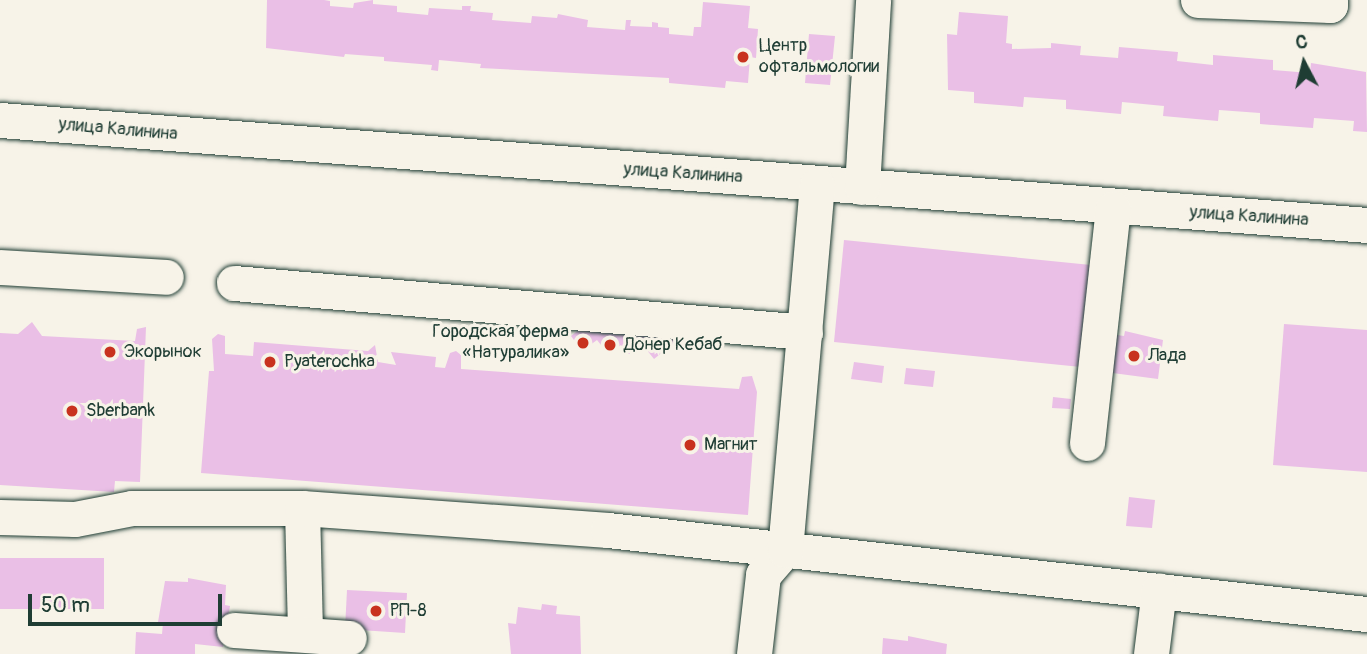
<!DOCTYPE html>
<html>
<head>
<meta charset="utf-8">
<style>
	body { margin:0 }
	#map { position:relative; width:1367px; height:654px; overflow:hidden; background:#f7f3e8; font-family:Pangolin,sans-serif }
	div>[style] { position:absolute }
	.building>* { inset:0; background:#eabfe6 }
	.roads { filter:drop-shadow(0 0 2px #1f3d34) drop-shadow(0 0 2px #1f3d34) }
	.minor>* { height:35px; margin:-17.5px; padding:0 17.5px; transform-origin:17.5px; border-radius:17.5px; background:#f7f3e8 }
	.dots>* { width:19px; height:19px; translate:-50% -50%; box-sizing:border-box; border:4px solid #f7f3e8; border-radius:50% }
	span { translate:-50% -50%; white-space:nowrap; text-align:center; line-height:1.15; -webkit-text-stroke:6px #f7f3e8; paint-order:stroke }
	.poi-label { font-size:18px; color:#1f3d34 }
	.left { translate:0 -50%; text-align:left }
	.right { translate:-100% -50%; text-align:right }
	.street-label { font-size:18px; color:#1f3d34 }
	.north { position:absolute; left:1269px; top:28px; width:70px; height:70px; -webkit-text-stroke:5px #f7f3e8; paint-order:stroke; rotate:353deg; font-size:19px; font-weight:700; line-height:28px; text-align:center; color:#1f3d34 }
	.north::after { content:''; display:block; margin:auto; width:24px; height:32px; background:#1f3d34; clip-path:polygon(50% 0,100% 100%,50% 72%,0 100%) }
	.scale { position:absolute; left:28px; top:594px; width:194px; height:32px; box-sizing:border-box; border:4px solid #1f3d34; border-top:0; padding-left:9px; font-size:21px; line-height:24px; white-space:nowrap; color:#1f3d34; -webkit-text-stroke:5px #f7f3e8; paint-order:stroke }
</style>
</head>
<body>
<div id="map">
	<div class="building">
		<div style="clip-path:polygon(267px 0,324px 0,330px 1px,330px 6px,353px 8px,354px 3px,373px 0,373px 4px,397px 6px,397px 12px,428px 15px,429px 8px,462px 10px,462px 6px,471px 6px,470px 11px,493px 13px,492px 20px,531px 23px,532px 16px,557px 18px,558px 14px,588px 20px,587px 27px,625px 30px,626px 20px,631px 20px,630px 26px,652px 27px,652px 22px,658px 23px,658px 27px,669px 28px,669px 34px,693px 36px,694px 27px,701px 27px,703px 2px,750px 6px,748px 28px,758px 29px,756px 58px,750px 57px,748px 83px,726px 81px,725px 88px,669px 83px,669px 78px,480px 68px,481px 64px,439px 60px,438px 71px,431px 70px,432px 65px,384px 61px,384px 57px,345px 54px,344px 57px,266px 48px)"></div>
		<div style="clip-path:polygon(959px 12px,1008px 16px,1006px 43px,1012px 44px,1012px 49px,1051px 48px,1051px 43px,1081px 46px,1080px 55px,1118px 58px,1119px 47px,1178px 52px,1177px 61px,1213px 65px,1213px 55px,1273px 60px,1273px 70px,1310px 73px,1311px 63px,1366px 72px,1367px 132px,1353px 131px,1354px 121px,1314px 118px,1313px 128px,1260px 124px,1260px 113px,1219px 110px,1218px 121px,1163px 116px,1164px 106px,1122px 102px,1121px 114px,1066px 109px,1066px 100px,1024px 97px,1023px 107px,974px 103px,974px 92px,948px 90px,947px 34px,957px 35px)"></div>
		<div style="clip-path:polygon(809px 34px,835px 36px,830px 85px,805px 83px)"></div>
		<div style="clip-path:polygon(844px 240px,1091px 265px,1081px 367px,834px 342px)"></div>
		<div style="clip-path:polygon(32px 322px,42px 336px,135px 341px,137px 329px,146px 327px,140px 482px,115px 481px,114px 492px,0 485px,0 333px,18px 334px)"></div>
		<div style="clip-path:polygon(1284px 324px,1367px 330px,1367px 472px,1273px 465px)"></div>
		<div style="clip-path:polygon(585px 325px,680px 338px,654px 359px,642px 344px,629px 354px,621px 345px,608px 354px,597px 340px,582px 351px,571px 336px)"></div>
		<div style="clip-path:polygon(1125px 331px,1163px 340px,1158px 379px,1105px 372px,1110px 334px,1124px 336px)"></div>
		<div style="clip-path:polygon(218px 334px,225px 336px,225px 354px,253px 356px,254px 342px,368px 351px,375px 345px,378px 362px,396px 365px,391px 352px,436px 357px,435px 367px,445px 368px,450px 353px,456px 351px,461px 355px,461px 369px,739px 389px,742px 377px,752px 376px,757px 392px,748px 515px,201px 473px,209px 371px,214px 371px,212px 339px)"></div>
		<div style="clip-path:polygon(854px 362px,884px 366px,882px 383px,851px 379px)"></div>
		<div style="clip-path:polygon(906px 368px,935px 371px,933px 387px,904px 384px)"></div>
		<div style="clip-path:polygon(1053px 397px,1071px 399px,1070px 409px,1052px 408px)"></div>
		<div style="clip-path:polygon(1129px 497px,1155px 500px,1152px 528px,1126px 526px)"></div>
		<div style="clip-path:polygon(0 558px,104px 558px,104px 609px,0 609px)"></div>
		<div style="clip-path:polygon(188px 578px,226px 585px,225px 605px,230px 606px,223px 647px,195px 644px,195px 654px,135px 654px,136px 632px,162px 634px,163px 623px,158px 622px,165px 581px,188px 582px)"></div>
		<div style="clip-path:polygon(347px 590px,407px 593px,405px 633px,345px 629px)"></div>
		<div style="clip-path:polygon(542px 604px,557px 606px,556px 614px,580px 616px,581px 654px,511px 654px,508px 623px,516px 624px,518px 607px,541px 610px)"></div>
		<div style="clip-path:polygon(908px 636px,947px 644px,946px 654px,882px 654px,883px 638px,908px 641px)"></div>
	</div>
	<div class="roads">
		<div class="minor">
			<div style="left:1198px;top:0;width:132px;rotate:2.2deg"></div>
			<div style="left:1330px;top:5px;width:5px;rotate:-90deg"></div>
			<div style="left:0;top:120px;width:1371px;rotate:4.39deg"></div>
			<div style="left:862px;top:187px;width:187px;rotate:-86.6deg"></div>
			<div style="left:0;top:267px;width:166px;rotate:3.4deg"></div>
			<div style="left:234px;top:283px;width:573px;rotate:4.9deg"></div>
			<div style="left:1087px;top:443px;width:236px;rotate:-83.7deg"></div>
			<div style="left:302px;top:508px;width:126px;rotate:88.6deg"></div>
			<div style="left:0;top:517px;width:75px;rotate:1.5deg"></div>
			<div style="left:75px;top:519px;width:58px;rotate:-10.9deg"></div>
			<div style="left:132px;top:508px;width:170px"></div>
			<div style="left:302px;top:508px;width:307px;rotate:4.1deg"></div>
			<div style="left:608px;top:530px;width:764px;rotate:6.32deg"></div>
			<div style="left:234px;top:630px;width:115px;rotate:4deg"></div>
			<div style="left:754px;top:654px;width:80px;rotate:-83.5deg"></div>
			<div style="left:763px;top:575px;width:33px;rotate:-49deg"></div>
			<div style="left:785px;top:550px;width:366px;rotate:-85deg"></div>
			<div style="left:1151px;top:654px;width:64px;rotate:-82.9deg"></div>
		</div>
	</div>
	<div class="dots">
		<div style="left:743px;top:57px;background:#c8321e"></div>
		<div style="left:583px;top:343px;background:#c8321e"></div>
		<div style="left:610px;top:345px;background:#c8321e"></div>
		<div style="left:110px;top:352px;background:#c8321e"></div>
		<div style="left:1134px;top:356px;background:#c8321e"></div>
		<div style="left:270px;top:362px;background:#c8321e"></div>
		<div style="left:72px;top:411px;background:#c8321e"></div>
		<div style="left:690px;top:445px;background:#c8321e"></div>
		<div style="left:376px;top:611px;background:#c8321e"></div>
	</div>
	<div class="poi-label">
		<span class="left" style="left:759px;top:57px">Центр<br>офтальмологии</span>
		<span class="right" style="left:569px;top:343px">Городская ферма<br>«Натуралика»</span>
		<span class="left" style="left:624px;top:345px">Донер Кебаб</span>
		<span class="left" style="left:124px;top:352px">Экорынок</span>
		<span class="left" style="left:1148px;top:356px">Лада</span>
		<span class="left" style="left:284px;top:362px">Pyaterochka</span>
		<span class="left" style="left:86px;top:411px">Sberbank</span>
		<span class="left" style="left:704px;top:445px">Магнит</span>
		<span class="left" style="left:390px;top:611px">РП-8</span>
	</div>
	<div class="street-label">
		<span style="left:118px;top:130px;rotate:5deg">улица Калинина</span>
		<span style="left:683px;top:174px;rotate:4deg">улица Калинина</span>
		<span style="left:1249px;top:217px;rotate:4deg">улица Калинина</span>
	</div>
	<div class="north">С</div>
	<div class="scale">50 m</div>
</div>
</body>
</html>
